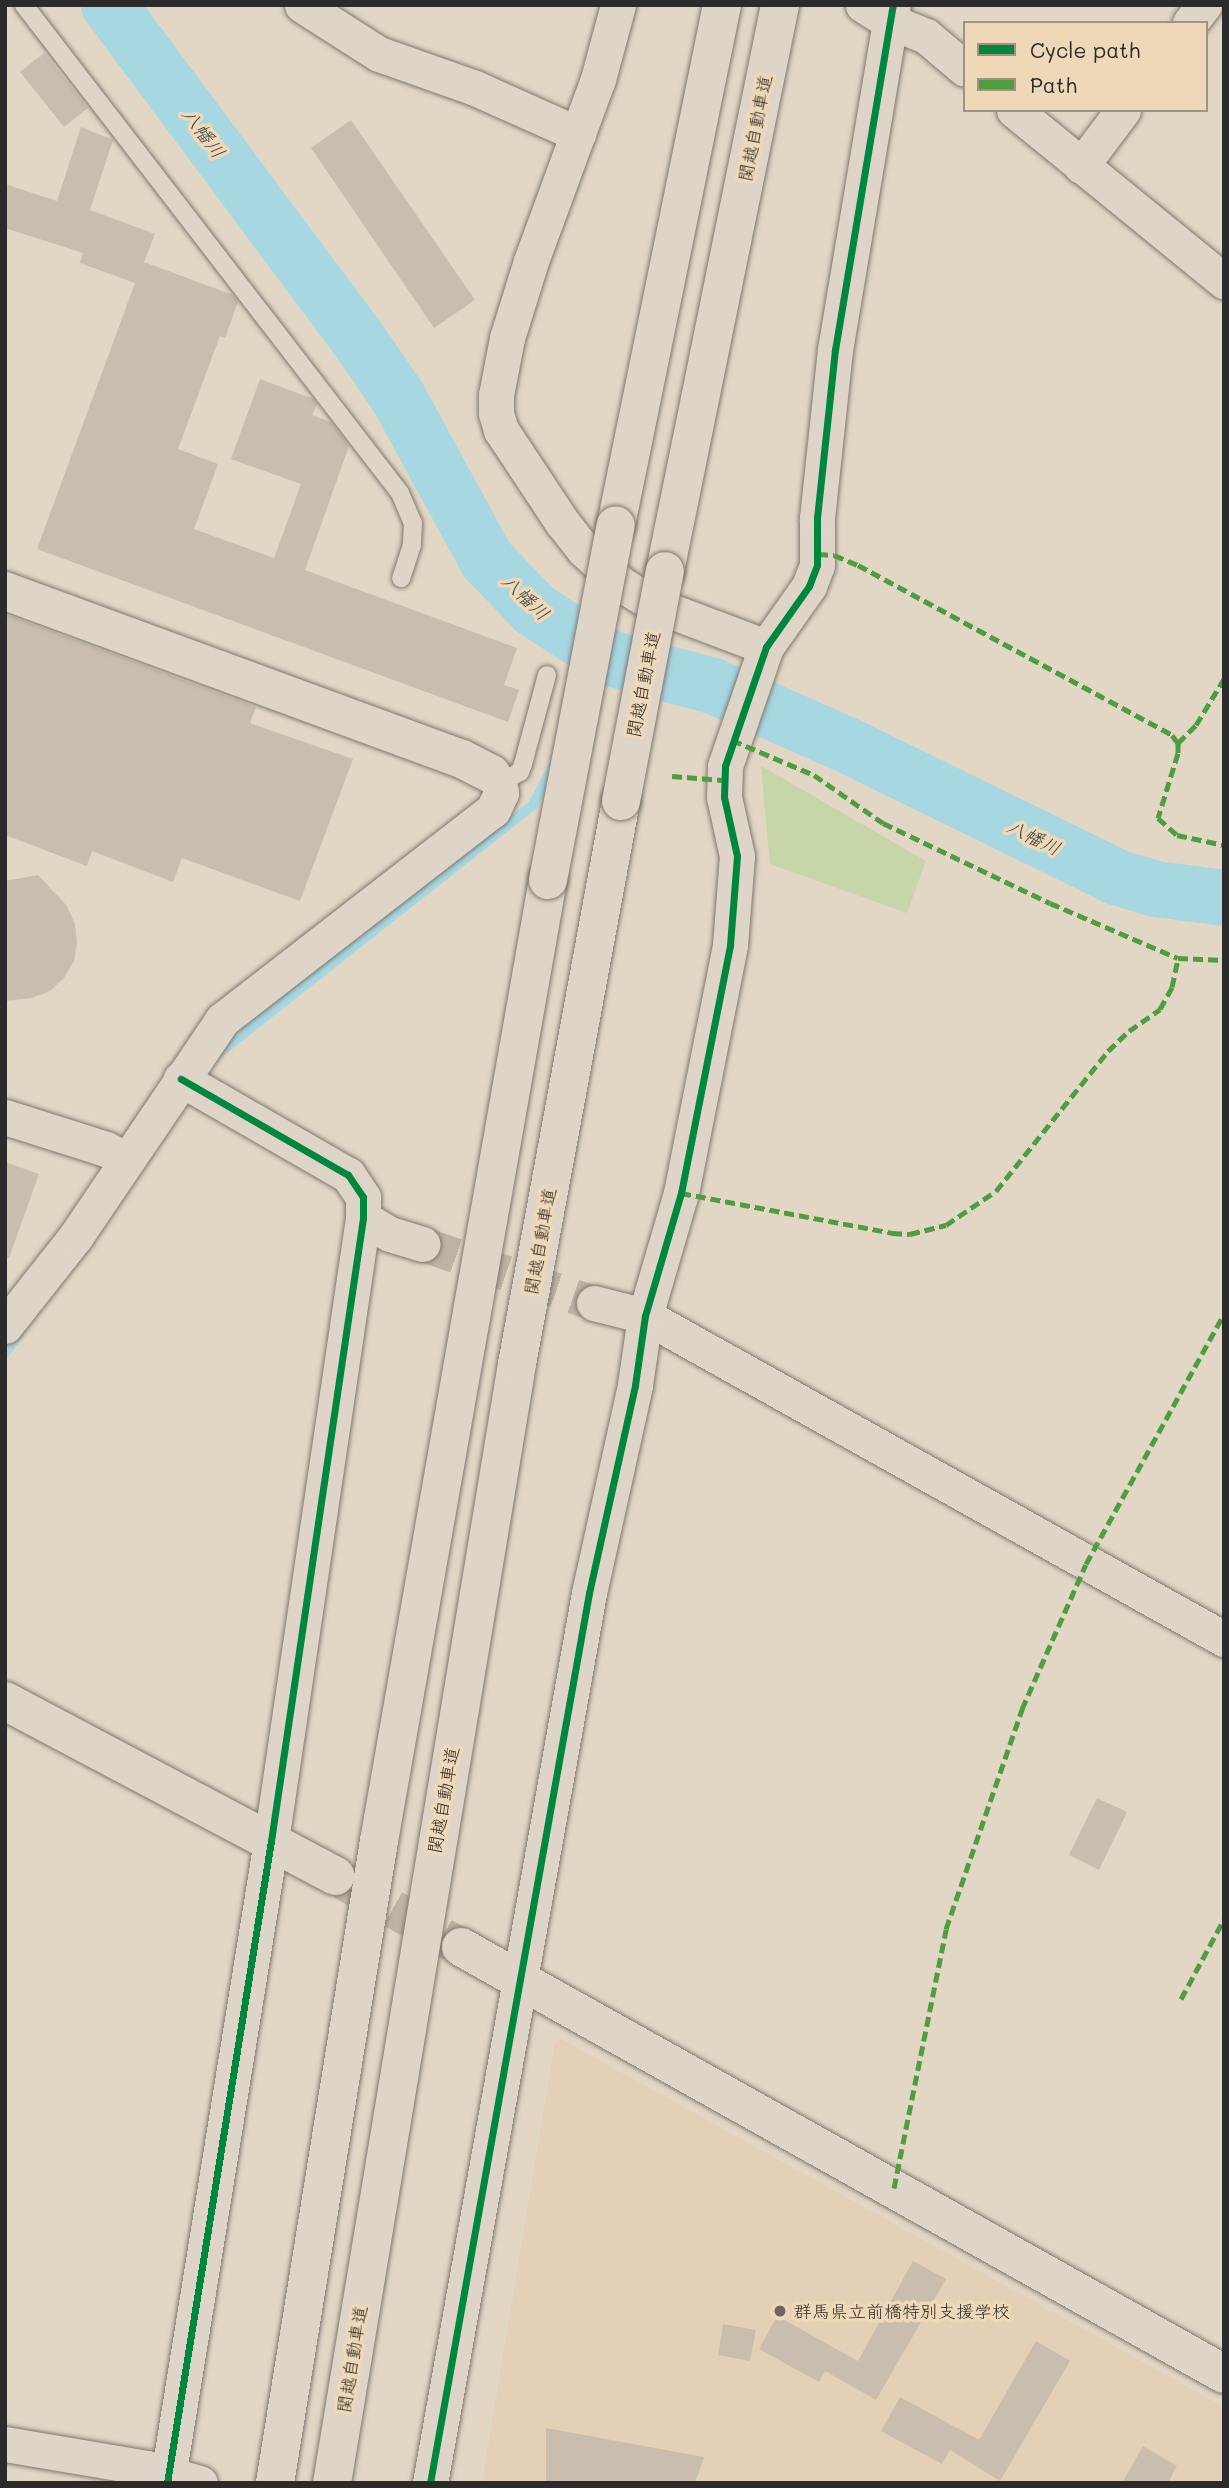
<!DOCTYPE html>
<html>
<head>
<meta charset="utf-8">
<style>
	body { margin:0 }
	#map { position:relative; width:1229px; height:2488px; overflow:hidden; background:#e2d6c4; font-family:Mali,"Klee One",sans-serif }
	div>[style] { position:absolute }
	.built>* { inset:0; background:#e4d0b6 }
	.green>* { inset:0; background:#c6d6a8 }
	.stream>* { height:10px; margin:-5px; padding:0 5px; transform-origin:5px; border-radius:5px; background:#a7d7e1 }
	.river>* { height:56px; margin:-28px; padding:0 28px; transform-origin:28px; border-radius:28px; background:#a7d7e1 }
	.building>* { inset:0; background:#c9beae }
	.minor-tunnel>* { height:35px; margin-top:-17.5px; transform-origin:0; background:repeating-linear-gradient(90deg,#bdb4a5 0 35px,transparent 0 53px) }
	.tertiary-tunnel>* { height:38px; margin-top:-19px; transform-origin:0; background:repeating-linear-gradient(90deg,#bdb4a5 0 38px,transparent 0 57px) }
	.roads { filter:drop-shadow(0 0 2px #7d7870) drop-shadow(0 0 2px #7d7870) }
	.service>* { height:18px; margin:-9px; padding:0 9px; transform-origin:9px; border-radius:9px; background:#ded5c8 }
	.minor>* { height:35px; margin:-17.5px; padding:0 17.5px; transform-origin:17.5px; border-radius:17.5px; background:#ded5c8 }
	.tertiary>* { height:38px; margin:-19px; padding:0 19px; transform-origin:19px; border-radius:19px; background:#ded5c8 }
	.motorway>* { height:38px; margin:-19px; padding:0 19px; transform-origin:19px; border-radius:19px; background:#ded5c8 }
	.bridges { filter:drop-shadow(0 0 2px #7d7870) drop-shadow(0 0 2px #7d7870) }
	.motorway-bridge>* { height:38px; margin:-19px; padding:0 19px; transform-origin:19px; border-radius:19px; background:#ded5c8 }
	.quiet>* { height:5px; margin-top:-2.5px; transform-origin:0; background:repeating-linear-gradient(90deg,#4f9d41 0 10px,transparent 0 15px) }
	.cycleway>* { height:7px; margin:-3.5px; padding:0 3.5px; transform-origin:3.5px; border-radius:3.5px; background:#00873e }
	.dots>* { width:19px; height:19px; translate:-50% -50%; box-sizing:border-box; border:4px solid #efd8b7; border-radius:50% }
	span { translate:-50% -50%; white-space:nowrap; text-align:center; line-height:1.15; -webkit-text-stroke:7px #efd8b7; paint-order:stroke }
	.street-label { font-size:18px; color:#2b2b2b }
	.poi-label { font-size:18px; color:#2b2b2b }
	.left { translate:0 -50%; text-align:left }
	.water-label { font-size:19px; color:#3a4548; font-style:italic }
	.frame { position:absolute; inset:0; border:7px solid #2b2b2b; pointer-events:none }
	.legend { position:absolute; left:963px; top:21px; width:245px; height:91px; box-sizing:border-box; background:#efd8b7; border:2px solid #a1937f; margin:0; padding:9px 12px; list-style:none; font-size:21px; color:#2b2b2b }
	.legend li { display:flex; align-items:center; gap:14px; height:35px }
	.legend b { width:35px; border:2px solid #a1937f }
</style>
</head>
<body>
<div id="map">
	<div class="built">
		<div style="clip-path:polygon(561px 2039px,1224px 2407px,1224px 2483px,482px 2483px,555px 2043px)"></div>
	</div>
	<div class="green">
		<div style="clip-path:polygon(761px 766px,926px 861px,907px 913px,770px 864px)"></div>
	</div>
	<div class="stream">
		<div style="left:215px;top:1056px;width:405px;rotate:-38.3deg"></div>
		<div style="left:533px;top:805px;width:45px;rotate:-62.3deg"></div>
		<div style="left:5px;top:1353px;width:27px;rotate:-54deg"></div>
	</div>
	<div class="river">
		<div style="left:109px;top:5px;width:422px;rotate:53.3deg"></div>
		<div style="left:361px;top:343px;width:65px;rotate:55.6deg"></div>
		<div style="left:398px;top:397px;width:186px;rotate:61.4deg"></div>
		<div style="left:487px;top:560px;width:69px;rotate:46.2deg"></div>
		<div style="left:535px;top:610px;width:88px;rotate:33deg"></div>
		<div style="left:609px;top:658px;width:108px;rotate:15.1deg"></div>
		<div style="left:713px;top:686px;width:146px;rotate:23.8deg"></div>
		<div style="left:847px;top:745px;width:300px;rotate:26.1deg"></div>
		<div style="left:1116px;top:877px;width:42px;rotate:16.7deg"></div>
		<div style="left:1156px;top:889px;width:69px;rotate:7.5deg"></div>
	</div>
	<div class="building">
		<div style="clip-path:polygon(44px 53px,88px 108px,64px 127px,20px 72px)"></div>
		<div style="clip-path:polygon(351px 120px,475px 300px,434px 328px,311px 148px)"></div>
		<div style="clip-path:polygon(81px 127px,113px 140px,90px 210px,155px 234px,144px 262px,233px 295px,238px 302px,225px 338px,220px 336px,178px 449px,218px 464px,194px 529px,274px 558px,301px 484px,231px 459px,260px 379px,313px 399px,317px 404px,312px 415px,331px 422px,349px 446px,305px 570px,517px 648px,504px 685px,519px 690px,508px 722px,37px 549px,135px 283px,80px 263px,83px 253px,5px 228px,5px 184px,57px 201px)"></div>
		<div style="clip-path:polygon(5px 614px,256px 707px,250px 723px,353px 759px,300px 901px,182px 858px,173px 882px,92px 851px,87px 866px,5px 835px)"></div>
		<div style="clip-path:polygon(38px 875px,67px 906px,75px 924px,77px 943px,74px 961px,64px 978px,50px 991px,32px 998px,5px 1001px,5px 881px)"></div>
		<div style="clip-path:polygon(5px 1162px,39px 1174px,9px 1258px,5px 1258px)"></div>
		<div style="clip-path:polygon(1097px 1798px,1127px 1812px,1099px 1870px,1069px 1855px)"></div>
		<div style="clip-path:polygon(913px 2261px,946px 2279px,876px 2400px,825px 2371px,819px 2382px,759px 2349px,777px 2316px,858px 2361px)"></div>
		<div style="clip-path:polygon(723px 2324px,756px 2330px,750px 2361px,718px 2355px)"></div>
		<div style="clip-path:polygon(1036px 2341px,1070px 2361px,1000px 2481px,950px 2450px,942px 2464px,881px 2431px,900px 2397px,979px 2440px)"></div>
		<div style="clip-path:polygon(546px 2428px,704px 2457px,695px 2483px,546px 2483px)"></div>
		<div style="clip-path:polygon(1143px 2446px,1177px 2466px,1168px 2483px,1122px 2483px)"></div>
	</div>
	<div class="minor-tunnel">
		<div style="left:423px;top:1244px;width:181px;rotate:19deg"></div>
	</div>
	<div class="tertiary-tunnel">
		<div style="left:343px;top:1881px;width:135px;rotate:29.2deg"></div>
	</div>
	<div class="roads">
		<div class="service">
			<div style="left:24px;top:5px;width:616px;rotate:52.39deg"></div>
			<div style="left:400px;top:493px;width:33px;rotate:67deg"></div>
			<div style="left:413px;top:523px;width:22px;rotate:93deg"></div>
			<div style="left:412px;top:545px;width:35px;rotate:108deg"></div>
			<div style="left:499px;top:783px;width:24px;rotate:-28deg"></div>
			<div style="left:520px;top:772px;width:9px;rotate:-69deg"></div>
			<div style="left:523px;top:764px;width:92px;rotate:-74.9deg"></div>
		</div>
		<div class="minor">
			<div style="left:302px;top:5px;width:91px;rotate:32.5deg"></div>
			<div style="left:379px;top:54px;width:102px;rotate:19.5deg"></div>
			<div style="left:475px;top:88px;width:113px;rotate:24.1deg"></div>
			<div style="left:618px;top:5px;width:77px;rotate:105.1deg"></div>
			<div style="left:598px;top:79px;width:194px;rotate:110.2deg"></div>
			<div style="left:531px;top:261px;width:81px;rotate:107.3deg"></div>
			<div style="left:507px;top:338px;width:58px;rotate:100.9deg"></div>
			<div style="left:496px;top:395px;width:18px;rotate:90deg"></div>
			<div style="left:496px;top:413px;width:18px;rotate:74deg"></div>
			<div style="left:501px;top:430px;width:110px;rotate:56.5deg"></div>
			<div style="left:562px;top:522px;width:34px;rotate:52deg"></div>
			<div style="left:583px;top:549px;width:52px;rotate:42.6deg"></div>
			<div style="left:621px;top:584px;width:40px;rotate:32deg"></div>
			<div style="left:655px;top:605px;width:119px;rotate:20.7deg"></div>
			<div style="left:863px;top:5px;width:31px;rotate:32deg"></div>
			<div style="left:889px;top:21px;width:40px;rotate:22deg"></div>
			<div style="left:926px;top:36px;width:51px;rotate:40.2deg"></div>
			<div style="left:1190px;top:23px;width:23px;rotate:-52deg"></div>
			<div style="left:1014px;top:110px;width:271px;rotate:39.2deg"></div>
			<div style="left:1081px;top:166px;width:70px;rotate:-53.1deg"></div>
			<div style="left:5px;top:1117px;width:106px;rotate:17.6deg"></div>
			<div style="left:106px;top:1149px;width:24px;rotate:28deg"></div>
			<div style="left:363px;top:1218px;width:31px;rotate:31deg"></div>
			<div style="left:390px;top:1234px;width:34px;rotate:17deg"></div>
			<div style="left:594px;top:1303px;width:53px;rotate:14.3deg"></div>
			<div style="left:645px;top:1316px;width:663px;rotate:29.16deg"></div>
			<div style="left:5px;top:1326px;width:115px;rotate:-51.7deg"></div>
			<div style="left:76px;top:1236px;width:261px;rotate:-55.9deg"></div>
			<div style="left:222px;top:1020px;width:343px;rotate:-37.8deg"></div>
			<div style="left:493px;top:810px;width:19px;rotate:-65deg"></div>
			<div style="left:501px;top:793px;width:10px;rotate:-101deg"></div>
			<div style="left:499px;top:783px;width:12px;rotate:-132deg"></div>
			<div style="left:5px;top:2444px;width:144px;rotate:9.6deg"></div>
			<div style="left:147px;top:2468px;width:55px;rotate:15.8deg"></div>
			<div style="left:167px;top:2483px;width:650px;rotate:-80.8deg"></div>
			<div style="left:271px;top:1841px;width:630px;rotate:-81.6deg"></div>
			<div style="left:363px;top:1218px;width:21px;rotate:-90deg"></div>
			<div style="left:363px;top:1197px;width:27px;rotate:-124deg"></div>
			<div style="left:348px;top:1175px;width:193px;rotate:-150.1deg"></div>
			<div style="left:430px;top:2483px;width:904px;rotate:-79.87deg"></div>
			<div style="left:589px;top:1593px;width:213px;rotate:-77.5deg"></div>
			<div style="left:635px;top:1385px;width:70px;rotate:-81.8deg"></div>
			<div style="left:645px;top:1316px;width:128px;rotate:-73.7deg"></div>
			<div style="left:681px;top:1193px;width:253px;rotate:-78.8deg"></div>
			<div style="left:730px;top:945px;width:89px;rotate:-85.5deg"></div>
			<div style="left:737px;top:856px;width:60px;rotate:-102.4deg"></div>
			<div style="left:724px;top:797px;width:31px;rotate:-88deg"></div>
			<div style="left:725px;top:766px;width:126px;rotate:-71deg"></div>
			<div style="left:766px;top:647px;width:75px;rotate:-54.8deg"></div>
			<div style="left:809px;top:586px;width:22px;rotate:-69deg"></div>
			<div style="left:817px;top:565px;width:47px;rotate:-90deg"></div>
			<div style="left:817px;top:518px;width:169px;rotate:-83.9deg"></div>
			<div style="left:835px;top:350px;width:350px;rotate:-80.5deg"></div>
		</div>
		<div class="tertiary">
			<div style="left:5px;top:591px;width:487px;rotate:20.2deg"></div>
			<div style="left:462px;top:759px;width:33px;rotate:27deg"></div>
			<div style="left:5px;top:1701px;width:374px;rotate:27.9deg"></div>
			<div style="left:461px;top:1947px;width:874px;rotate:29.23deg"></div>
		</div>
		<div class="motorway">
			<div style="left:616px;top:525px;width:531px;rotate:-78.48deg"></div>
			<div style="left:665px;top:571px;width:578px;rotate:-78.51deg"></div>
			<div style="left:275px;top:2483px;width:650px;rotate:-80.8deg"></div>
			<div style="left:379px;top:1841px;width:976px;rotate:-80.03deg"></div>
			<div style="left:332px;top:2483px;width:1134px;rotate:-80.61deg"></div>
			<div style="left:517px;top:1364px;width:573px;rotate:-79.53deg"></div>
		</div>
	</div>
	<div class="bridges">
		<div class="motorway-bridge">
			<div style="left:621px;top:801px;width:234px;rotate:-79.2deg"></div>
			<div style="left:548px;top:880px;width:361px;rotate:-79.2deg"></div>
		</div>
	</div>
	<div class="quiet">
		<div style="left:818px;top:554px;width:16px;rotate:4deg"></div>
		<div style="left:834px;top:555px;width:26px;rotate:23deg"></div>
		<div style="left:858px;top:565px;width:357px;rotate:28.4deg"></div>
		<div style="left:1172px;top:735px;width:10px;rotate:53deg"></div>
		<div style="left:1178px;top:743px;width:10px;rotate:90deg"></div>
		<div style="left:1178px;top:753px;width:68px;rotate:107.1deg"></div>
		<div style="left:1158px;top:818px;width:25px;rotate:42deg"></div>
		<div style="left:1177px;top:835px;width:48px;rotate:12deg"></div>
		<div style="left:732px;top:740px;width:89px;rotate:23.1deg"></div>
		<div style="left:814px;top:775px;width:84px;rotate:34.8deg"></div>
		<div style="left:883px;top:823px;width:185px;rotate:25.6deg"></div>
		<div style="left:1050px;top:903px;width:139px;rotate:23.3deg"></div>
		<div style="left:1178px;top:958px;width:46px;rotate:2.5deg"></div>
		<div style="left:1178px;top:743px;width:25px;rotate:-45deg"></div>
		<div style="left:1196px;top:725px;width:54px;rotate:-58.7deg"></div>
		<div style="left:672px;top:776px;width:51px;rotate:4.5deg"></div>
		<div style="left:681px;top:1193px;width:215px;rotate:10.7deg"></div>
		<div style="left:892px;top:1233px;width:18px;rotate:3deg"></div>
		<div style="left:910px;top:1234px;width:37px;rotate:-14deg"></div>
		<div style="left:946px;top:1225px;width:60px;rotate:-34.2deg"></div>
		<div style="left:996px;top:1191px;width:179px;rotate:-51.3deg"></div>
		<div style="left:1108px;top:1051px;width:29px;rotate:-44deg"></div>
		<div style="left:1129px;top:1031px;width:38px;rotate:-35deg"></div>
		<div style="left:1160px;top:1009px;width:25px;rotate:-61deg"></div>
		<div style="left:1172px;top:987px;width:30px;rotate:-78deg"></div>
		<div style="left:1181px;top:1999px;width:91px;rotate:-61.7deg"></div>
		<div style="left:894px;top:2188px;width:264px;rotate:-78.6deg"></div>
		<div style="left:946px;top:1929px;width:233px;rotate:-70.9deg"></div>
		<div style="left:1022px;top:1709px;width:158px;rotate:-66.2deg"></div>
		<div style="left:1086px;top:1564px;width:286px;rotate:-61.1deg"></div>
	</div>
	<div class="cycleway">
		<div style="left:167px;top:2483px;width:650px;rotate:-80.8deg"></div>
		<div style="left:271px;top:1841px;width:630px;rotate:-81.6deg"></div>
		<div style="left:363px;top:1218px;width:21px;rotate:-90deg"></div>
		<div style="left:363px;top:1197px;width:27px;rotate:-124deg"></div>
		<div style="left:348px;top:1175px;width:193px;rotate:-150.1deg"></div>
		<div style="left:430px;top:2483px;width:904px;rotate:-79.87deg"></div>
		<div style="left:589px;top:1593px;width:213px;rotate:-77.5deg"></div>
		<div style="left:635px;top:1385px;width:70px;rotate:-81.8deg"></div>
		<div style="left:645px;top:1316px;width:128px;rotate:-73.7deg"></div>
		<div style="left:681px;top:1193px;width:253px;rotate:-78.8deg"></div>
		<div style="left:730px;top:945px;width:89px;rotate:-85.5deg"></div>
		<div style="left:737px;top:856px;width:60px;rotate:-102.4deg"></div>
		<div style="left:724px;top:797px;width:31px;rotate:-88deg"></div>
		<div style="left:725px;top:766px;width:126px;rotate:-71deg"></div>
		<div style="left:766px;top:647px;width:75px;rotate:-54.8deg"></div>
		<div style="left:809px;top:586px;width:22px;rotate:-69deg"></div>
		<div style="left:817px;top:565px;width:47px;rotate:-90deg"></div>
		<div style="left:817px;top:518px;width:169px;rotate:-83.9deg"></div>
		<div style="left:835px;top:350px;width:350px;rotate:-80.5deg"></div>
	</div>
	<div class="dots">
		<div style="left:780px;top:2311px;background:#6b6761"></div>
	</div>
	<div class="street-label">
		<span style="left:755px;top:128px;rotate:-79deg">関越自動車道</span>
		<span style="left:643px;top:684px;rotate:-79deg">関越自動車道</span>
		<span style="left:540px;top:1241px;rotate:-80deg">関越自動車道</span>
		<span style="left:443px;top:1800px;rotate:-80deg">関越自動車道</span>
		<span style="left:352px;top:2359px;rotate:-81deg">関越自動車道</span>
	</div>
	<div class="poi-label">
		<span class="left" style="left:794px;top:2311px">群馬県立前橋特別支援学校</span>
	</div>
	<div class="water-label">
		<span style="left:204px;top:133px;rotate:53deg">八幡川</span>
		<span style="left:526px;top:597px;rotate:43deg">八幡川</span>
		<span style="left:1034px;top:837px;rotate:26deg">八幡川</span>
	</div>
	<div class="frame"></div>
	<ul class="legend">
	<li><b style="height:9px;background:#00873e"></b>Cycle path</li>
	<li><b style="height:9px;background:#4f9d41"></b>Path</li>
	</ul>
</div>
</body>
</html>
